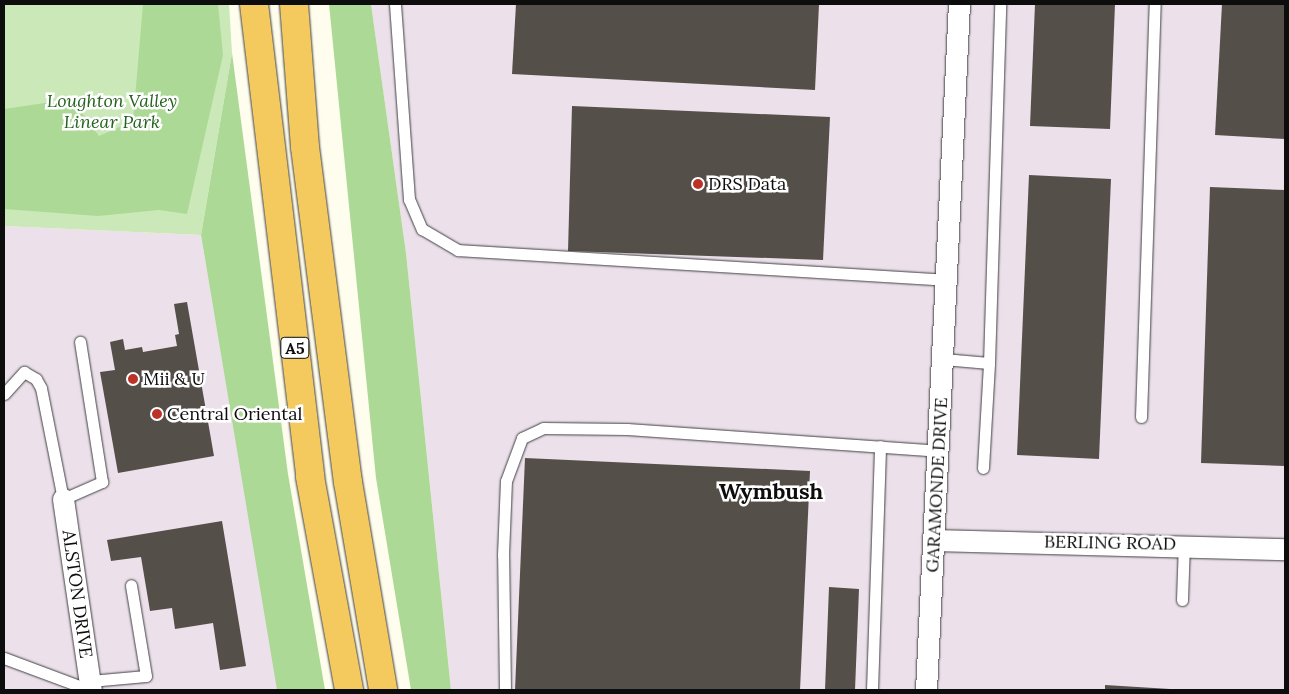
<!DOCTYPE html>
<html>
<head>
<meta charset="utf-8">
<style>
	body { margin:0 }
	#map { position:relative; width:1289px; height:694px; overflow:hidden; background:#fffded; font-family:Lora,serif }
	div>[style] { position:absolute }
	.industrial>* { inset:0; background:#ece1eb }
	.green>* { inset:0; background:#cbe8b8 }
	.forest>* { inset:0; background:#add997 }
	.building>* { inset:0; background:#554f49 }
	.roads { filter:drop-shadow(0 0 1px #404040) drop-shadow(0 0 1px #404040) }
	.service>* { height:11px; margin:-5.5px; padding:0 5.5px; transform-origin:5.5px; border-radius:5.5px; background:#fff }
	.minor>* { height:21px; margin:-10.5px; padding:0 10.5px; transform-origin:10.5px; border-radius:10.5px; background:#fff }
	.trunk>* { height:28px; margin:-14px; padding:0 14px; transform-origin:14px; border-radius:14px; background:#f4ca5f }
	.dots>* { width:14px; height:14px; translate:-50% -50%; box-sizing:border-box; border:2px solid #fff; border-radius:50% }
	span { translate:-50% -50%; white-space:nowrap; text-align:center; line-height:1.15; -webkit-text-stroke:5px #fff; paint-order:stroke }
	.shield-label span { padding:1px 4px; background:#fff; border:1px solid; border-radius:4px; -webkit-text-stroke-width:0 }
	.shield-label { font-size:16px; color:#0d0d0d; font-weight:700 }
	.park-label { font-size:18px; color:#25631f; font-style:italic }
	.poi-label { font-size:18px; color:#0d0d0d }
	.left { translate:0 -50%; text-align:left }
	.street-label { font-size:18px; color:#0d0d0d }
	.district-label { font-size:22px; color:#0d0d0d; font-weight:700 }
	.frame { position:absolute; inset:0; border:5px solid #0d0d0d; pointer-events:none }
</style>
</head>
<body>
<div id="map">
	<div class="industrial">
		<div style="clip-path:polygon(371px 4px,1285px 4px,1285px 690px,451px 690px,406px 253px)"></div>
		<div style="clip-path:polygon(4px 226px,201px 235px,248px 514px,288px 690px,4px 690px)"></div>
	</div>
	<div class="green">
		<div style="clip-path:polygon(4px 4px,229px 4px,232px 53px,201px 235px,4px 226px)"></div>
	</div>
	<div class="forest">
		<div style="clip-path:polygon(143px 4px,218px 4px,223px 55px,187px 214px,159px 210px,98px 216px,4px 209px,4px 109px,72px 99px,99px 136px,133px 121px)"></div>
		<div style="clip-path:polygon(329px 4px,371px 4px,406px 253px,451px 690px,411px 690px,376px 478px)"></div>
		<div style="clip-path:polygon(232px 53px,288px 474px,325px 690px,277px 690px,201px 235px)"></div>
	</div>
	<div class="building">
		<div style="clip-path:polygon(516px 4px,819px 4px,815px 90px,512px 74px)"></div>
		<div style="clip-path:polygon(1035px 4px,1115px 4px,1110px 129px,1030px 126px)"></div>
		<div style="clip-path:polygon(1222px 4px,1285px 4px,1285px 139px,1215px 135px)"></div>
		<div style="clip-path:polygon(572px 106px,830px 117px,823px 260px,568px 251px)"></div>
		<div style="clip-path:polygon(1029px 175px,1111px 179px,1099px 459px,1017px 455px)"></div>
		<div style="clip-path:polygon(1210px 187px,1285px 190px,1285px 466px,1201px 463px)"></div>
		<div style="clip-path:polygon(187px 302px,214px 456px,118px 473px,100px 372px,115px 370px,110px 342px,123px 339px,125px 350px,142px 347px,143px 352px,177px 346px,175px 335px,179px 334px,174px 304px)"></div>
		<div style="clip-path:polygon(525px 458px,810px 471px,800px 690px,515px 690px)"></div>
		<div style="clip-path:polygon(222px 521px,246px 666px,220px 670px,213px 623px,175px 629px,172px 608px,150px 611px,141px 557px,111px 561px,107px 540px)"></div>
		<div style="clip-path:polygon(829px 587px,859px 589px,855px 690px,825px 690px)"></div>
		<div style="clip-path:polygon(1105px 685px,1170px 689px,1170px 690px,1105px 690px)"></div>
	</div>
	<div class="roads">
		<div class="service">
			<div style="left:395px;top:4px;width:196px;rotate:85.9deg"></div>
			<div style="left:409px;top:199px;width:33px;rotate:67deg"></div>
			<div style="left:422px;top:229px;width:42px;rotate:30.3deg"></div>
			<div style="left:458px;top:250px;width:487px;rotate:3.5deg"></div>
			<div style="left:943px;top:359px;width:46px;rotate:5deg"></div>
			<div style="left:989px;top:363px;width:359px;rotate:-88.2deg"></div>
			<div style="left:4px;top:394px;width:30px;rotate:-48deg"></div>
			<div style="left:24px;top:372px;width:14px;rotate:30deg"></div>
			<div style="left:36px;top:379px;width:10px;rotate:61deg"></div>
			<div style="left:41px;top:388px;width:113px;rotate:78.8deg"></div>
			<div style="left:63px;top:499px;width:43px;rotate:-23.6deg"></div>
			<div style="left:102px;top:482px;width:142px;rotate:-98.9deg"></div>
			<div style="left:1141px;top:417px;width:413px;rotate:-88.1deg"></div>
			<div style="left:983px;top:468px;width:105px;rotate:-86.7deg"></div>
			<div style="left:1182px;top:600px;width:56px;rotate:-88deg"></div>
			<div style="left:4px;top:658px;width:92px;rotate:20.4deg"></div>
			<div style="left:90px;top:681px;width:56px;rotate:-5.1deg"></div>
			<div style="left:146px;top:676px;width:92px;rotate:-99.4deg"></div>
			<div style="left:505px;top:690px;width:135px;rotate:-90.8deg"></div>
			<div style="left:503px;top:555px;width:74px;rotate:-87.7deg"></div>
			<div style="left:506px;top:481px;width:46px;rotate:-69.6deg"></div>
			<div style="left:522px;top:438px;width:23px;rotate:-25deg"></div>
			<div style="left:543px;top:428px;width:84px;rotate:0.7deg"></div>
			<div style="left:627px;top:429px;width:312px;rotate:4deg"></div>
			<div style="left:872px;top:690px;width:244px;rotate:-88.1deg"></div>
		</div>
		<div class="minor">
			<div style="left:63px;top:499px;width:193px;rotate:81.7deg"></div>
			<div style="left:934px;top:540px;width:351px;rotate:1.5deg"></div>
			<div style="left:926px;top:690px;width:687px;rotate:-87.25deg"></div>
		</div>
		<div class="trunk">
			<div style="left:254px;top:4px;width:476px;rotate:83.2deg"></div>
			<div style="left:310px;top:477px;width:217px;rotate:79.6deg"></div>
			<div style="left:294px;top:4px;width:143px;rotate:85.6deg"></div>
			<div style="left:305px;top:147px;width:338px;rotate:82.7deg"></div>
			<div style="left:348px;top:482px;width:211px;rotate:80.4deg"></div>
		</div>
	</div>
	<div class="dots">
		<div style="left:698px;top:184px;background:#ba3228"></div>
		<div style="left:133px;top:379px;background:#ba3228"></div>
		<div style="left:157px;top:414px;background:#ba3228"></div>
	</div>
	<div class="shield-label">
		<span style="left:295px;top:348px">A5</span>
	</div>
	<div class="park-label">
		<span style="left:112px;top:112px">Loughton Valley<br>Linear Park</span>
	</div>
	<div class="poi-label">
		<span class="left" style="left:708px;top:184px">DRS Data</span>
		<span class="left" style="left:143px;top:379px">Mii &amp; U</span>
		<span class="left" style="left:167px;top:414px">Central Oriental</span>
	</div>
	<div class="street-label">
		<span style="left:937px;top:485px;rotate:-87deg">GARAMONDE DRIVE</span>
		<span style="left:1110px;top:543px;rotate:1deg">BERLING ROAD</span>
		<span style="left:77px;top:594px;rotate:82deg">ALSTON DRIVE</span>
	</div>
	<div class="district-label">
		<span style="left:771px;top:492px">Wymbush</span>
	</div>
	<div class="frame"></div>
</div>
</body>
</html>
